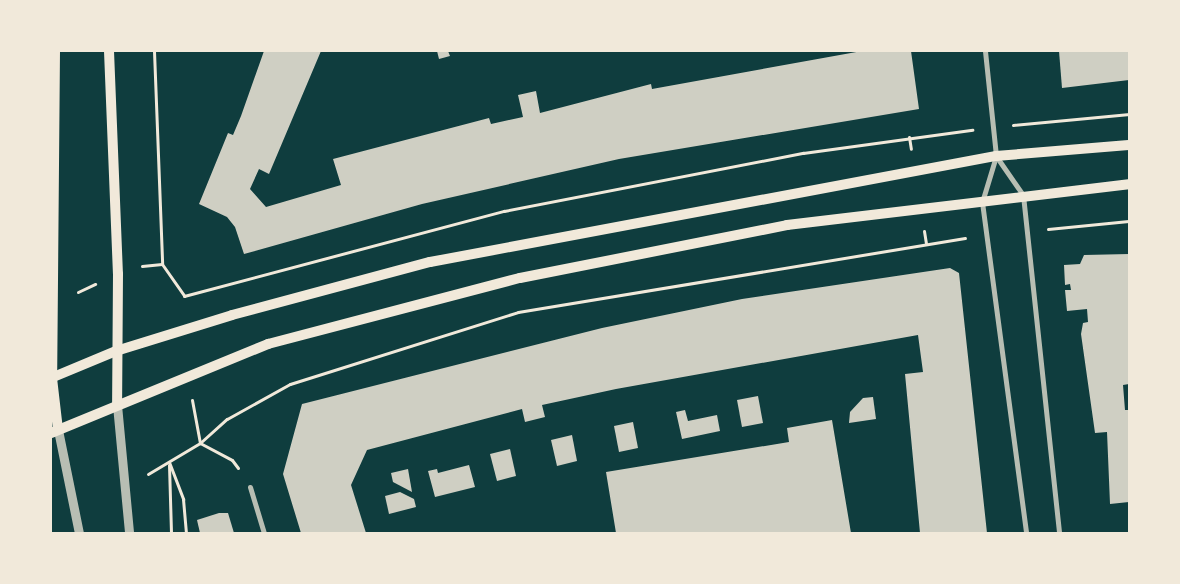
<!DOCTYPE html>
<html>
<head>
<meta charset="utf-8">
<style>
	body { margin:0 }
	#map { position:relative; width:1180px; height:584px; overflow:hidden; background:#0f3d3e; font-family:Commissioner,sans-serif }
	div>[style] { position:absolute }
	.building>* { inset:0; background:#cfcfc3 }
	.path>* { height:3px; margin:-1.5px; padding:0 1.5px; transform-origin:1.5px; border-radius:1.5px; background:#f1e9da }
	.minor>* { height:5px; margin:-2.5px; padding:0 2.5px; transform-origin:2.5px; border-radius:2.5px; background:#b8beb3 }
	.tertiary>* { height:9px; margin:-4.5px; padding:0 4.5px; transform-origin:4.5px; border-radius:4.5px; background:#b8beb3 }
	.secondary>* { height:10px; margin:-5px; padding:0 5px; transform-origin:5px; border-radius:5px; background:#f1e9da }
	span { translate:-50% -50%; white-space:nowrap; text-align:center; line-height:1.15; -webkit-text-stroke:5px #f1e9da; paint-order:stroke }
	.frame { position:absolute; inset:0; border:52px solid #f1e9da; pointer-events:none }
</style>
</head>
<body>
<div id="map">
	<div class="building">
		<div style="clip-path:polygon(264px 51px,321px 51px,269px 174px,259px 169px,250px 189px,266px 207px,341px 185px,333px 159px,489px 118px,491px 124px,523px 117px,518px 95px,536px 91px,540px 113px,651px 84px,652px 89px,862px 51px,911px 51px,919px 109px,619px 159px,422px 204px,244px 254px,235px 227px,227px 217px,199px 204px,228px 133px,233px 135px,241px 116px)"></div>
		<div style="clip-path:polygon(437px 51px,448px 51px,450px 56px,439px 59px)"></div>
		<div style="clip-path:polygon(1059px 51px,1129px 51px,1129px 80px,1062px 88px)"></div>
		<div style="clip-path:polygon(1129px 254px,1129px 384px,1123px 385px,1125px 410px,1129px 410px,1129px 502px,1110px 504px,1107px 432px,1095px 433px,1081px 334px,1083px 323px,1088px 322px,1087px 309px,1067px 311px,1065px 290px,1071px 290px,1070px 284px,1065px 285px,1064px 265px,1080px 264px,1084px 255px)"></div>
		<div style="clip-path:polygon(950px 268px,959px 273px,987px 533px,920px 533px,905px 374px,923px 372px,918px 335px,616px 389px,542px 405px,545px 417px,525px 422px,522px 409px,367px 450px,351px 485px,366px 533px,301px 533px,283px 474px,302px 404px,602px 328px,742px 299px)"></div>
		<div style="clip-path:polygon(758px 396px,763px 423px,742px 427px,737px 400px)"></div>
		<div style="clip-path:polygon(873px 397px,876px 419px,849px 423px,850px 412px,863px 398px)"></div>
		<div style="clip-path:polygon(685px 410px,688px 421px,717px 415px,720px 431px,682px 439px,676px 412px)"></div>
		<div style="clip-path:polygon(832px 420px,851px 533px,616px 533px,606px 472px,789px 442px,787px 428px)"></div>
		<div style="clip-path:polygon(633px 422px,638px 448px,619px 452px,614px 426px)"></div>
		<div style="clip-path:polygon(572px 435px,577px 461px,557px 466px,551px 440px)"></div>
		<div style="clip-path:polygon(510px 449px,516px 476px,497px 481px,490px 454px)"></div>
		<div style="clip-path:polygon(469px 465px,475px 487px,435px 497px,428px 471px,437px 469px,438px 473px)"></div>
		<div style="clip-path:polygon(408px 469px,412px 492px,393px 482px,391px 473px)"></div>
		<div style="clip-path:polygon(400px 492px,414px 499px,416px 507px,389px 514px,385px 496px)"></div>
		<div style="clip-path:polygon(219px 513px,228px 513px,234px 533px,200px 533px,197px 520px)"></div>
	</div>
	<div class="path">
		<div style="left:154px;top:51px;width:213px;rotate:87.8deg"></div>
		<div style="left:1013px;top:125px;width:117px;rotate:-5.4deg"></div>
		<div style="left:909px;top:137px;width:12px;rotate:81deg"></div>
		<div style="left:1048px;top:229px;width:81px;rotate:-5.6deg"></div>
		<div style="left:924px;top:231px;width:13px;rotate:81deg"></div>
		<div style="left:142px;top:266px;width:20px;rotate:-6deg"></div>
		<div style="left:162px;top:264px;width:39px;rotate:55deg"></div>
		<div style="left:78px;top:292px;width:19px;rotate:-25deg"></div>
		<div style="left:184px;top:296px;width:331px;rotate:-14.9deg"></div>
		<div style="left:504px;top:211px;width:305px;rotate:-11deg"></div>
		<div style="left:803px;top:153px;width:171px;rotate:-7.8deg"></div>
		<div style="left:192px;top:400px;width:44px;rotate:79.5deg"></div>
		<div style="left:200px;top:443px;width:36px;rotate:28deg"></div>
		<div style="left:232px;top:460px;width:10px;rotate:53deg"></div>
		<div style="left:169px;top:462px;width:40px;rotate:69deg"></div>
		<div style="left:183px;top:499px;width:34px;rotate:85deg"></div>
		<div style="left:169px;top:465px;width:68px;rotate:88.3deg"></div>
		<div style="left:148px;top:474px;width:61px;rotate:-30.8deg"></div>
		<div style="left:200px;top:443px;width:36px;rotate:-42deg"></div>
		<div style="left:227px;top:419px;width:72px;rotate:-29.1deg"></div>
		<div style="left:290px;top:384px;width:239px;rotate:-17.5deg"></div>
		<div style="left:518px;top:312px;width:453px;rotate:-9.4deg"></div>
	</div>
	<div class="minor">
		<div style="left:985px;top:51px;width:106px;rotate:84deg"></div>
		<div style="left:996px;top:156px;width:48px;rotate:106.9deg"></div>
		<div style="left:982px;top:202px;width:334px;rotate:82.4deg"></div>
		<div style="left:996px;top:156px;width:47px;rotate:55.3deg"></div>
		<div style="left:1023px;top:195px;width:340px;rotate:83.9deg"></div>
		<div style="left:250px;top:487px;width:48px;rotate:73.1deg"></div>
	</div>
	<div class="tertiary">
		<div style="left:117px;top:405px;width:129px;rotate:84.6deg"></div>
		<div style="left:58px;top:430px;width:105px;rotate:78.5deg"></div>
	</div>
	<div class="secondary">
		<div style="left:55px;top:51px;width:327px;rotate:90.5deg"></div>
		<div style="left:52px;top:378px;width:52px;rotate:83.4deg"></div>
		<div style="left:109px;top:51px;width:223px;rotate:87.7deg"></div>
		<div style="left:118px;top:274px;width:131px;rotate:90.4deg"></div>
		<div style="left:51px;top:378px;width:70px;rotate:-22.6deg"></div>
		<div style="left:116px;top:351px;width:121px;rotate:-17.2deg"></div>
		<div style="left:232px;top:315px;width:205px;rotate:-15deg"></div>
		<div style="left:430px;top:262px;width:576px;rotate:-10.61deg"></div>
		<div style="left:996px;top:156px;width:133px;rotate:-4.7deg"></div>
		<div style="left:51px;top:433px;width:235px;rotate:-22.3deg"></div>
		<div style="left:268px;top:344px;width:260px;rotate:-14.7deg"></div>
		<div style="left:520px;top:278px;width:272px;rotate:-11.2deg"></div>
		<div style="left:787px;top:225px;width:344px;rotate:-6.8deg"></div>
	</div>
	<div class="frame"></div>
</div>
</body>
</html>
